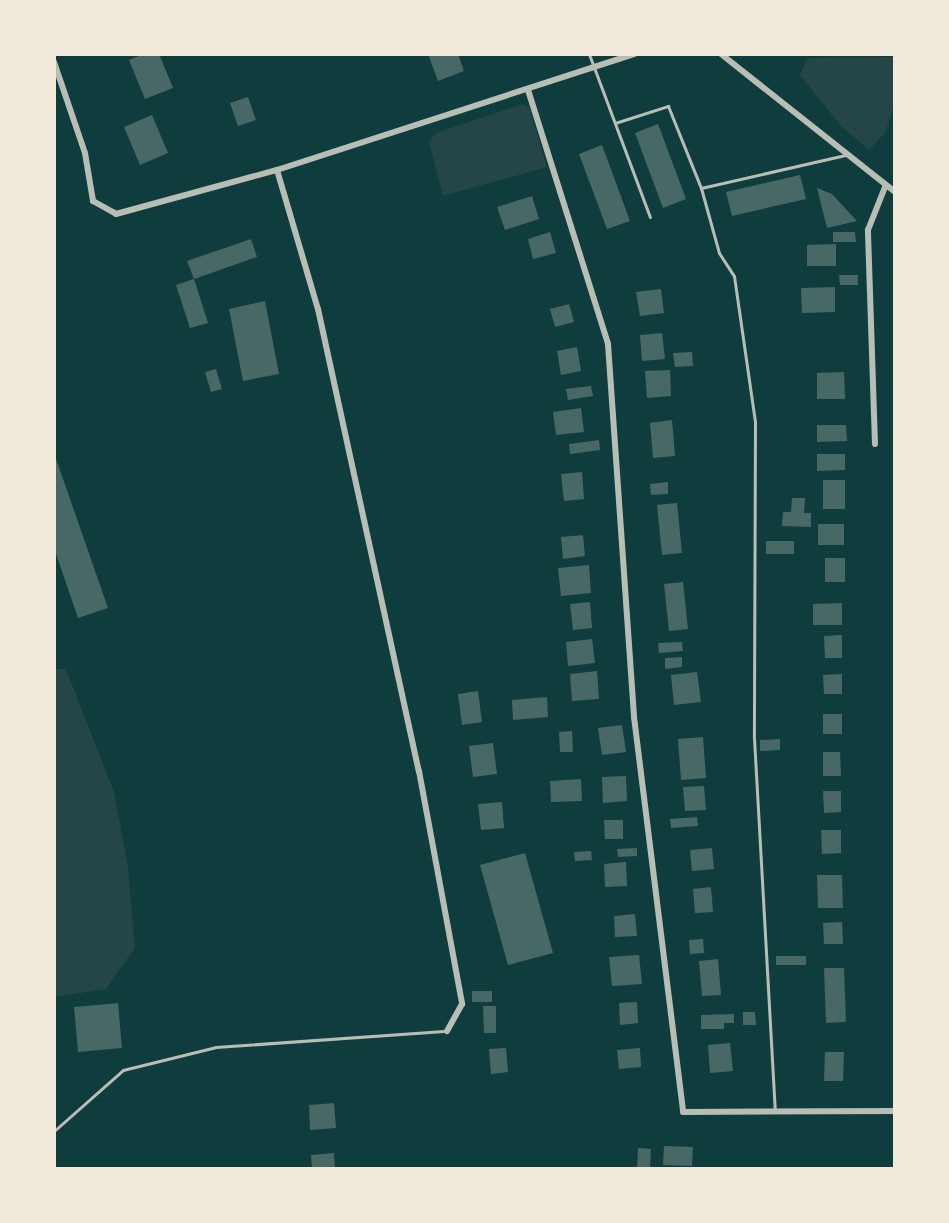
<!DOCTYPE html>
<html>
<head>
<meta charset="utf-8">
<style>
	body { margin:0 }
	#map { position:relative; width:949px; height:1223px; overflow:hidden; background:#0f3d3e; font-family:"Alegreya Sans",sans-serif }
	div>[style] { position:absolute }
	.green>* { inset:0; background:#244646 }
	.building>* { inset:0; background:#486865 }
	.service>* { height:3px; margin:-1.5px; padding:0 1.5px; transform-origin:1.5px; border-radius:1.5px; background:#b8beb3 }
	.minor>* { height:6px; margin:-3px; padding:0 3px; transform-origin:3px; border-radius:3px; background:#b8beb3 }
	span { translate:-50% -50%; white-space:nowrap; text-align:center; line-height:1.15; -webkit-text-stroke:8px #f1e9da; paint-order:stroke }
	.frame { position:absolute; inset:0; border:56px solid #f1e9da; pointer-events:none }
</style>
</head>
<body>
<div id="map">
	<div class="green">
		<div style="clip-path:polygon(895px 57px,895px 102px,885px 133px,869px 150px,841px 126px,800px 75px,807px 58px)"></div>
		<div style="clip-path:polygon(523px 104px,529px 107px,547px 167px,443px 196px,429px 141px,436px 133px)"></div>
		<div style="clip-path:polygon(54px 669px,66px 669px,114px 792px,128px 867px,135px 948px,106px 989px,54px 997px)"></div>
	</div>
	<div class="building">
		<div style="clip-path:polygon(144px 54px,159px 54px,173px 88px,145px 99px,129px 60px)"></div>
		<div style="clip-path:polygon(428px 54px,458px 54px,464px 71px,438px 81px)"></div>
		<div style="clip-path:polygon(248px 97px,256px 120px,238px 126px,230px 103px)"></div>
		<div style="clip-path:polygon(152px 115px,168px 153px,140px 165px,124px 127px)"></div>
		<div style="clip-path:polygon(658px 124px,686px 199px,663px 208px,635px 133px)"></div>
		<div style="clip-path:polygon(602px 145px,630px 221px,607px 229px,579px 154px)"></div>
		<div style="clip-path:polygon(800px 175px,806px 199px,732px 216px,726px 192px)"></div>
		<div style="clip-path:polygon(817px 188px,832px 194px,857px 221px,827px 228px)"></div>
		<div style="clip-path:polygon(532px 196px,539px 219px,505px 230px,497px 207px)"></div>
		<div style="clip-path:polygon(550px 232px,556px 253px,533px 259px,528px 239px)"></div>
		<div style="clip-path:polygon(833px 232px,855px 232px,856px 242px,833px 242px)"></div>
		<div style="clip-path:polygon(251px 239px,257px 257px,194px 279px,187px 261px)"></div>
		<div style="clip-path:polygon(836px 244px,836px 266px,807px 266px,807px 245px)"></div>
		<div style="clip-path:polygon(839px 275px,858px 275px,858px 285px,840px 285px)"></div>
		<div style="clip-path:polygon(194px 279px,208px 323px,190px 328px,176px 285px)"></div>
		<div style="clip-path:polygon(835px 287px,835px 312px,802px 313px,801px 288px)"></div>
		<div style="clip-path:polygon(661px 289px,664px 313px,640px 316px,636px 292px)"></div>
		<div style="clip-path:polygon(265px 301px,279px 374px,243px 381px,229px 309px)"></div>
		<div style="clip-path:polygon(569px 304px,574px 322px,555px 327px,550px 309px)"></div>
		<div style="clip-path:polygon(662px 333px,665px 359px,642px 361px,640px 335px)"></div>
		<div style="clip-path:polygon(577px 347px,581px 371px,561px 375px,557px 351px)"></div>
		<div style="clip-path:polygon(692px 352px,693px 366px,675px 367px,673px 353px)"></div>
		<div style="clip-path:polygon(216px 369px,222px 389px,211px 392px,205px 372px)"></div>
		<div style="clip-path:polygon(670px 370px,671px 396px,647px 398px,645px 371px)"></div>
		<div style="clip-path:polygon(844px 372px,845px 399px,817px 399px,817px 373px)"></div>
		<div style="clip-path:polygon(591px 386px,593px 396px,568px 400px,566px 389px)"></div>
		<div style="clip-path:polygon(581px 408px,584px 432px,556px 435px,553px 412px)"></div>
		<div style="clip-path:polygon(672px 420px,675px 456px,653px 458px,650px 423px)"></div>
		<div style="clip-path:polygon(817px 425px,846px 425px,847px 441px,817px 442px)"></div>
		<div style="clip-path:polygon(599px 440px,600px 450px,570px 454px,569px 444px)"></div>
		<div style="clip-path:polygon(54px 453px,108px 608px,78px 618px,54px 548px)"></div>
		<div style="clip-path:polygon(817px 454px,845px 454px,845px 470px,817px 471px)"></div>
		<div style="clip-path:polygon(582px 472px,584px 499px,564px 501px,561px 474px)"></div>
		<div style="clip-path:polygon(823px 480px,845px 480px,845px 509px,823px 509px)"></div>
		<div style="clip-path:polygon(668px 482px,668px 494px,651px 495px,650px 484px)"></div>
		<div style="clip-path:polygon(792px 498px,805px 498px,804px 513px,811px 513px,811px 527px,782px 526px,783px 512px,791px 512px)"></div>
		<div style="clip-path:polygon(677px 503px,682px 553px,662px 555px,657px 505px)"></div>
		<div style="clip-path:polygon(818px 524px,844px 524px,844px 545px,818px 545px)"></div>
		<div style="clip-path:polygon(583px 535px,585px 556px,563px 559px,561px 537px)"></div>
		<div style="clip-path:polygon(766px 541px,794px 541px,794px 554px,766px 554px)"></div>
		<div style="clip-path:polygon(825px 558px,845px 558px,845px 582px,825px 582px)"></div>
		<div style="clip-path:polygon(589px 565px,591px 593px,561px 596px,558px 568px)"></div>
		<div style="clip-path:polygon(683px 582px,688px 629px,669px 631px,664px 584px)"></div>
		<div style="clip-path:polygon(590px 602px,592px 628px,573px 630px,570px 604px)"></div>
		<div style="clip-path:polygon(842px 603px,842px 625px,813px 625px,813px 604px)"></div>
		<div style="clip-path:polygon(842px 635px,842px 658px,825px 658px,824px 636px)"></div>
		<div style="clip-path:polygon(592px 639px,595px 663px,568px 666px,566px 642px)"></div>
		<div style="clip-path:polygon(682px 642px,683px 651px,659px 653px,658px 643px)"></div>
		<div style="clip-path:polygon(682px 657px,682px 667px,665px 669px,665px 658px)"></div>
		<div style="clip-path:polygon(597px 671px,599px 699px,572px 701px,570px 674px)"></div>
		<div style="clip-path:polygon(697px 672px,701px 702px,674px 705px,671px 675px)"></div>
		<div style="clip-path:polygon(842px 674px,842px 694px,824px 694px,823px 675px)"></div>
		<div style="clip-path:polygon(478px 691px,482px 722px,462px 725px,458px 694px)"></div>
		<div style="clip-path:polygon(547px 697px,548px 717px,513px 720px,512px 700px)"></div>
		<div style="clip-path:polygon(823px 714px,842px 714px,842px 734px,823px 734px)"></div>
		<div style="clip-path:polygon(622px 725px,626px 752px,602px 755px,598px 728px)"></div>
		<div style="clip-path:polygon(572px 731px,573px 752px,560px 752px,559px 732px)"></div>
		<div style="clip-path:polygon(703px 737px,706px 778px,681px 780px,678px 739px)"></div>
		<div style="clip-path:polygon(780px 739px,780px 750px,760px 751px,760px 740px)"></div>
		<div style="clip-path:polygon(493px 743px,497px 774px,473px 777px,469px 746px)"></div>
		<div style="clip-path:polygon(823px 752px,840px 752px,841px 776px,823px 776px)"></div>
		<div style="clip-path:polygon(626px 776px,627px 801px,603px 803px,602px 777px)"></div>
		<div style="clip-path:polygon(581px 779px,582px 801px,551px 802px,550px 781px)"></div>
		<div style="clip-path:polygon(704px 786px,706px 810px,685px 811px,683px 787px)"></div>
		<div style="clip-path:polygon(823px 791px,841px 791px,841px 812px,824px 813px)"></div>
		<div style="clip-path:polygon(502px 802px,504px 828px,481px 830px,478px 804px)"></div>
		<div style="clip-path:polygon(697px 817px,698px 826px,671px 828px,670px 819px)"></div>
		<div style="clip-path:polygon(604px 820px,623px 820px,623px 839px,605px 839px)"></div>
		<div style="clip-path:polygon(821px 830px,841px 830px,841px 853px,822px 854px)"></div>
		<div style="clip-path:polygon(637px 848px,637px 856px,618px 857px,617px 849px)"></div>
		<div style="clip-path:polygon(712px 848px,714px 869px,692px 871px,690px 850px)"></div>
		<div style="clip-path:polygon(591px 851px,592px 860px,575px 861px,574px 852px)"></div>
		<div style="clip-path:polygon(525px 853px,553px 953px,508px 965px,480px 865px)"></div>
		<div style="clip-path:polygon(626px 862px,627px 886px,605px 887px,604px 864px)"></div>
		<div style="clip-path:polygon(817px 875px,842px 875px,843px 908px,818px 908px)"></div>
		<div style="clip-path:polygon(711px 887px,713px 912px,695px 913px,693px 889px)"></div>
		<div style="clip-path:polygon(635px 914px,637px 936px,615px 937px,614px 916px)"></div>
		<div style="clip-path:polygon(842px 922px,843px 944px,824px 944px,823px 923px)"></div>
		<div style="clip-path:polygon(703px 939px,704px 953px,690px 954px,689px 940px)"></div>
		<div style="clip-path:polygon(639px 955px,642px 984px,612px 986px,609px 957px)"></div>
		<div style="clip-path:polygon(776px 956px,806px 956px,806px 965px,776px 965px)"></div>
		<div style="clip-path:polygon(718px 959px,721px 995px,702px 996px,699px 961px)"></div>
		<div style="clip-path:polygon(824px 968px,844px 968px,846px 1022px,826px 1023px)"></div>
		<div style="clip-path:polygon(472px 991px,492px 991px,492px 1002px,472px 1002px)"></div>
		<div style="clip-path:polygon(637px 1002px,638px 1023px,620px 1025px,619px 1003px)"></div>
		<div style="clip-path:polygon(118px 1003px,122px 1048px,78px 1052px,74px 1007px)"></div>
		<div style="clip-path:polygon(483px 1006px,496px 1006px,496px 1033px,484px 1033px)"></div>
		<div style="clip-path:polygon(743px 1012px,755px 1012px,756px 1025px,743px 1025px)"></div>
		<div style="clip-path:polygon(734px 1014px,734px 1023px,724px 1023px,724px 1029px,701px 1029px,701px 1015px)"></div>
		<div style="clip-path:polygon(730px 1043px,733px 1071px,710px 1073px,708px 1045px)"></div>
		<div style="clip-path:polygon(506px 1048px,508px 1072px,491px 1074px,489px 1049px)"></div>
		<div style="clip-path:polygon(640px 1048px,641px 1067px,619px 1069px,617px 1050px)"></div>
		<div style="clip-path:polygon(825px 1052px,844px 1052px,843px 1081px,824px 1081px)"></div>
		<div style="clip-path:polygon(334px 1103px,336px 1128px,310px 1130px,309px 1105px)"></div>
		<div style="clip-path:polygon(664px 1146px,693px 1147px,692px 1166px,663px 1165px)"></div>
		<div style="clip-path:polygon(638px 1148px,651px 1149px,650px 1169px,637px 1169px)"></div>
		<div style="clip-path:polygon(334px 1153px,335px 1169px,312px 1169px,311px 1155px)"></div>
	</div>
	<div class="service">
		<div style="left:589px;top:54px;width:174px;rotate:69.5deg"></div>
		<div style="left:615px;top:123px;width:56px;rotate:-17.8deg"></div>
		<div style="left:668px;top:106px;width:88px;rotate:68.1deg"></div>
		<div style="left:701px;top:188px;width:67px;rotate:74.5deg"></div>
		<div style="left:719px;top:253px;width:27px;rotate:57deg"></div>
		<div style="left:734px;top:276px;width:147px;rotate:81.8deg"></div>
		<div style="left:755px;top:421px;width:317px;rotate:90.2deg"></div>
		<div style="left:754px;top:738px;width:374px;rotate:86.8deg"></div>
		<div style="left:701px;top:188px;width:148px;rotate:-12.9deg"></div>
		<div style="left:54px;top:1131px;width:92px;rotate:-41.5deg"></div>
		<div style="left:123px;top:1070px;width:96px;rotate:-13.9deg"></div>
		<div style="left:216px;top:1047px;width:232px;rotate:-4deg"></div>
	</div>
	<div class="minor">
		<div style="left:721px;top:54px;width:222px;rotate:38.4deg"></div>
		<div style="left:54px;top:62px;width:96px;rotate:71.2deg"></div>
		<div style="left:85px;top:153px;width:49px;rotate:80.5deg"></div>
		<div style="left:93px;top:201px;width:26px;rotate:29deg"></div>
		<div style="left:116px;top:214px;width:167px;rotate:-15.3deg"></div>
		<div style="left:277px;top:170px;width:376px;rotate:-18deg"></div>
		<div style="left:528px;top:90px;width:266px;rotate:72.5deg"></div>
		<div style="left:608px;top:344px;width:374px;rotate:86deg"></div>
		<div style="left:634px;top:717px;width:398px;rotate:82.9deg"></div>
		<div style="left:683px;top:1112px;width:212px;rotate:-0.3deg"></div>
		<div style="left:277px;top:170px;width:145px;rotate:73.6deg"></div>
		<div style="left:318px;top:309px;width:473px;rotate:77.7deg"></div>
		<div style="left:419px;top:771px;width:237px;rotate:79.5deg"></div>
		<div style="left:462px;top:1004px;width:31px;rotate:119deg"></div>
		<div style="left:875px;top:444px;width:214px;rotate:-91.9deg"></div>
		<div style="left:868px;top:230px;width:46px;rotate:-68.4deg"></div>
	</div>
	<div class="frame"></div>
</div>
</body>
</html>
